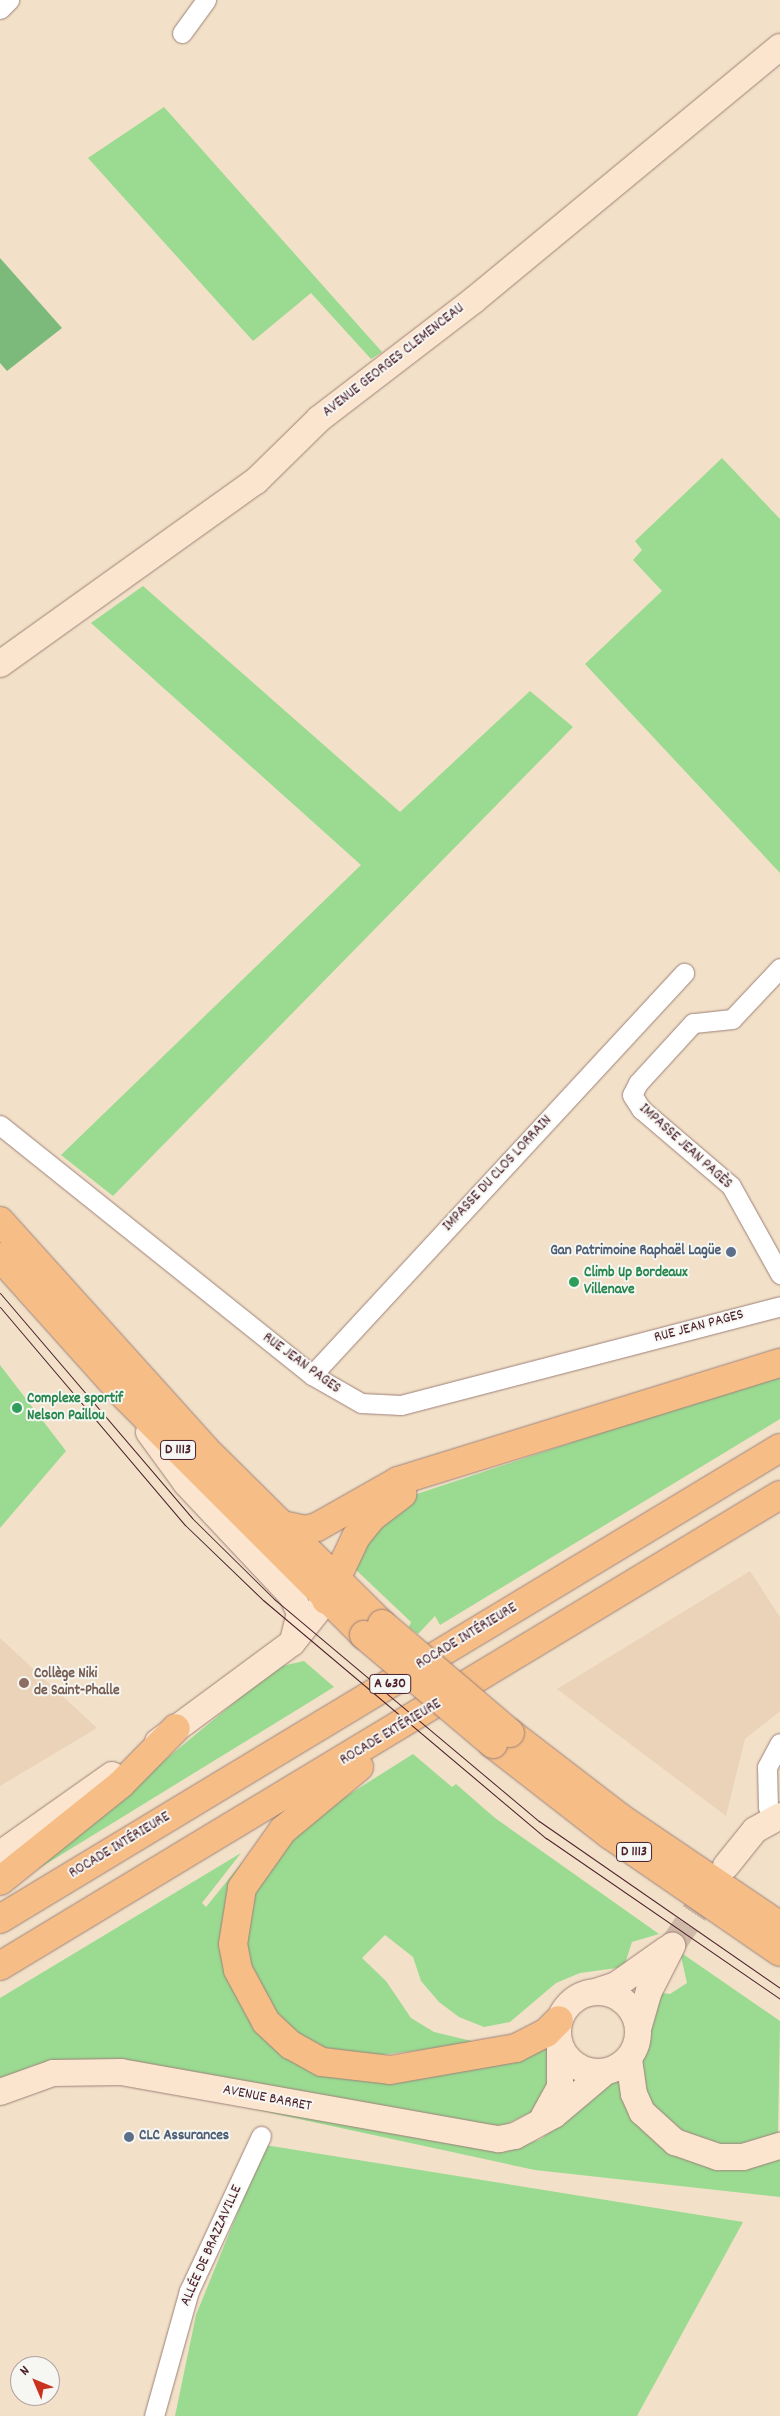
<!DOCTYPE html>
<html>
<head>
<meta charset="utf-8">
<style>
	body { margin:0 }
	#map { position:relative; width:780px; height:2416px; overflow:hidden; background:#f2e1c8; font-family:Dekko,sans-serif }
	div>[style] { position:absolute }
	.built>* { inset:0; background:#ead3b8 }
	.green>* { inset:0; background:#9ada91 }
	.forest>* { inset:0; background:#7bba7b }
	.secondary-tunnel>* { height:26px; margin-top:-13px; transform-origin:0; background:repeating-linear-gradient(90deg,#d0baa9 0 26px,transparent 0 39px) }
	.roads { filter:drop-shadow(0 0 1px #9e807a) drop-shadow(0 0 1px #9e807a) }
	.street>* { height:19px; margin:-9.5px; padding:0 9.5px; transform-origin:9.5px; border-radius:9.5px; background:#fff }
	.secondary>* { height:26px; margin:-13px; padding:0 13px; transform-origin:13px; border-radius:13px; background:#fbe5cf }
	.secondary>.ring { margin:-13px; padding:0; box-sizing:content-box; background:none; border:26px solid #fbe5cf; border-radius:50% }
	.primary>* { height:28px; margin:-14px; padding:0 14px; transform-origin:14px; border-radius:14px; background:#f6be86 }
	.highway>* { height:28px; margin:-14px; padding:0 14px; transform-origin:14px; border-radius:14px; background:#f6be86 }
	.tram>* { height:1px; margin:-0.5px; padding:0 0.5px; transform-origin:0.5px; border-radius:0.5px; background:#4a1f2b }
	.bridges { filter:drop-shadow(0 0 1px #9e807a) drop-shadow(0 0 1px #9e807a) }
	.primary-bridge>* { height:28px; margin:-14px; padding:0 14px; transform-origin:14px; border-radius:14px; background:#f6be86 }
	.dots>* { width:14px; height:14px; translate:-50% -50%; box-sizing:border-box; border:2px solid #f6f6f2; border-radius:50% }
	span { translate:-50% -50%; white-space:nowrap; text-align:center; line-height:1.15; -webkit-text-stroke:4px #f6f6f2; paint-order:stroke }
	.shield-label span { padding:1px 4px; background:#f6f6f2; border:1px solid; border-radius:4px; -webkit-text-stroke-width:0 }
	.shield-label { font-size:14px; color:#4a1f2b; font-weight:700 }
	.street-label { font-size:15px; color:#4a1f2b }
	.service-label { font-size:15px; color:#4e5e75; font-weight:700 }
	.right { translate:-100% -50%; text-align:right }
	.left { translate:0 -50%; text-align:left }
	.leisure-label { font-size:15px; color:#27864d; font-weight:700 }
	.education-label { font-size:15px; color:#785e54; font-weight:700 }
	.north { position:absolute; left:10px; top:2356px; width:50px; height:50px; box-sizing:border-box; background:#f6f6f2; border:1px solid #b1a0a2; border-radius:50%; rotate:315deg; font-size:14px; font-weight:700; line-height:20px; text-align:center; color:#4a1f2b }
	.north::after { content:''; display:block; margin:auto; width:18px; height:22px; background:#c8321e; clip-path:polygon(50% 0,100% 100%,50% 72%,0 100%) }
</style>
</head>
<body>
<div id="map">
	<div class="built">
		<div style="clip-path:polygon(750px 1571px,780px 1617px,780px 1711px,745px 1739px,726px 1816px,557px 1689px)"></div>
		<div style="clip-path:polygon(0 1638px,97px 1728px,0 1786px)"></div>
	</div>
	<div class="green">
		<div style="clip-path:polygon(164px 107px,382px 352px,371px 359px,311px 293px,253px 341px,88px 158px)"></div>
		<div style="clip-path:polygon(722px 458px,780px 519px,780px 873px,585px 664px,662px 591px,633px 560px,642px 550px,635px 541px)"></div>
		<div style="clip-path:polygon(143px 586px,400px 812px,530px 691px,573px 727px,113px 1196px,61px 1155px,361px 865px,91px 623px)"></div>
		<div style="clip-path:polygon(0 1365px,66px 1451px,0 1528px)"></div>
		<div style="clip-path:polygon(780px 1373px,780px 1419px,440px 1625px,435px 1616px,418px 1634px,409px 1627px,411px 1622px,354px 1568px,366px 1544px,394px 1510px,417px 1494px)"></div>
		<div style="clip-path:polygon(304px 1661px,334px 1687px,20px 1880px,264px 1678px,282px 1666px)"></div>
		<div style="clip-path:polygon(413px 1754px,452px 1787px,456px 1784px,495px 1818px,659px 1934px,632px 1942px,624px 1967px,580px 1973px,556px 1983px,510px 2022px,484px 2027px,459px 2017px,439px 2002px,421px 1981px,413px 1957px,385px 1935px,362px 1958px,386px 1981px,411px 2018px,434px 2032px,480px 2043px,363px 2057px,322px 2047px,297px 2035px,276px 2016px,248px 1964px,246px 1937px,256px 1889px,270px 1861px,318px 1814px)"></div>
		<div style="clip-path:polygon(241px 1853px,202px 1903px,206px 1907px,245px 1859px,227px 1901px,229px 1978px,333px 2074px,545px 2041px,552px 2063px,550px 2082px,532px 2112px,496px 2129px,62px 2061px,35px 2065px,0 2079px,0 1998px)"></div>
		<div style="clip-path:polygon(680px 1952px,780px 2021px,778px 2133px,757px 2142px,716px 2146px,676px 2129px,644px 2095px,638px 2067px,651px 2036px,648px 2013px,656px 1992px,670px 1994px,687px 1983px)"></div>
		<div style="clip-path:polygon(624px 2078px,653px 2139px,780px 2156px,780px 2197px,535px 2170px,216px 2101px,505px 2152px,541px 2139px,604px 2086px)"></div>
		<div style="clip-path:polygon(265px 2145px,743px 2222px,637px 2416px,175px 2416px,196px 2315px)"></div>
	</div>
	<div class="forest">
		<div style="clip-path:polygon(0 258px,62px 328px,7px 371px,0 363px)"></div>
	</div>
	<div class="secondary-tunnel">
		<div style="left:672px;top:1946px;width:79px;rotate:-56.3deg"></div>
	</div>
	<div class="roads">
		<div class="street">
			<div style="left:0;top:9px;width:13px;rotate:-45deg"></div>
			<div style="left:182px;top:33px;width:41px;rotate:-54deg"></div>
			<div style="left:780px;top:968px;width:70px;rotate:133.3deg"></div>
			<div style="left:732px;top:1019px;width:39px;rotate:174deg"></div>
			<div style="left:693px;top:1023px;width:81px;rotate:132.5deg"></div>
			<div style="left:638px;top:1083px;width:13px;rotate:117deg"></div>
			<div style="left:632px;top:1095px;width:17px;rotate:57deg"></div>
			<div style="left:641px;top:1109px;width:118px;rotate:40.5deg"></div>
			<div style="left:731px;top:1186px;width:101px;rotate:60.9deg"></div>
			<div style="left:0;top:1125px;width:400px;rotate:38.7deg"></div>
			<div style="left:312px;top:1375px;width:56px;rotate:29.7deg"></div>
			<div style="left:361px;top:1403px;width:40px;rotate:2.9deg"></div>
			<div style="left:401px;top:1405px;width:392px;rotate:-14.6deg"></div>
			<div style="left:312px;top:1375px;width:548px;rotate:-47.22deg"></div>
			<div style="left:773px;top:1818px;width:12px;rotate:-114deg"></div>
			<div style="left:768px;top:1807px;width:40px;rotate:-91.4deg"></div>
			<div style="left:767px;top:1767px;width:27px;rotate:-62deg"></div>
			<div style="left:154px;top:2416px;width:130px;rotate:-74.4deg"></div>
			<div style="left:189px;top:2291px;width:171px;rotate:-65.1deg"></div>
		</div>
		<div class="secondary">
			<div style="left:0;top:664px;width:315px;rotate:-35.6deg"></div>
			<div style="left:256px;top:481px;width:88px;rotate:-44.5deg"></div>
			<div style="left:319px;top:419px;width:195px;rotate:-37.5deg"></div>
			<div style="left:474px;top:300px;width:397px;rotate:-39.6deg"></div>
			<div style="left:149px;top:1432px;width:63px;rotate:54deg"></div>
			<div style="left:186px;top:1483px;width:155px;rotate:46.8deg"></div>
			<div style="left:292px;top:1596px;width:19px;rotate:65deg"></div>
			<div style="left:300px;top:1613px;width:29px;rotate:104deg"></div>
			<div style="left:158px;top:1742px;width:167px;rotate:-36.5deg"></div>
			<div style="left:292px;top:1643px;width:55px;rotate:-51.7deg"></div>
			<div style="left:326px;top:1600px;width:23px;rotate:23deg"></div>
			<div style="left:0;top:1854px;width:137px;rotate:-35.2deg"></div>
			<div style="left:726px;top:1866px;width:46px;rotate:-51.1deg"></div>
			<div style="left:755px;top:1830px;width:29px;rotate:-29deg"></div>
			<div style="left:598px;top:1991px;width:19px;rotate:-18deg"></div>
			<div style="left:616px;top:1985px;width:62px;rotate:-35.2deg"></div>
			<div class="ring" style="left:558px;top:1992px;width:54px;height:54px"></div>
			<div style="left:638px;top:2029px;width:40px;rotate:-74deg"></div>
			<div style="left:649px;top:1991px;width:51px;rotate:-62.9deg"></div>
			<div style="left:629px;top:2059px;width:35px;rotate:82deg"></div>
			<div style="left:634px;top:2094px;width:20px;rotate:66deg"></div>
			<div style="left:642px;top:2112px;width:45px;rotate:42.3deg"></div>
			<div style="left:675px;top:2142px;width:46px;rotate:19.2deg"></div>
			<div style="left:718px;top:2157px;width:25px"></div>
			<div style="left:743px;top:2157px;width:39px;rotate:-17deg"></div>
			<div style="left:0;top:2092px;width:56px;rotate:-19.7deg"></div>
			<div style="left:53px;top:2073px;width:68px;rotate:-0.8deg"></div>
			<div style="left:121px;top:2072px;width:384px;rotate:10.1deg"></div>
			<div style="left:499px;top:2139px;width:16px;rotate:-11deg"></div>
			<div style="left:515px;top:2136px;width:44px;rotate:-28.3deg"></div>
			<div style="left:554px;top:2115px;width:67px;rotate:-40.1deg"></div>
			<div style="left:544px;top:2116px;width:33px;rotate:-61deg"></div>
			<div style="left:560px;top:2087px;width:39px;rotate:-90deg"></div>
		</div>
		<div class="primary">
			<div style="left:0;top:1221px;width:307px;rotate:48deg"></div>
			<div style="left:205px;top:1449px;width:249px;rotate:44.7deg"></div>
			<div style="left:0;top:1257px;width:181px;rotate:48.1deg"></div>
			<div style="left:121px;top:1392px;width:344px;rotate:45deg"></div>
			<div style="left:510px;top:1733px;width:141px;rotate:37.5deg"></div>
			<div style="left:622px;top:1819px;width:191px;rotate:34.1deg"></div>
			<div style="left:493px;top:1744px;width:148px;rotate:37.9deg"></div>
			<div style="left:610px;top:1835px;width:206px;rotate:34.5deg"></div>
		</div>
		<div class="highway">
			<div style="left:282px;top:1525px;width:24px;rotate:12deg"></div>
			<div style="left:305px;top:1530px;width:12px;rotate:-14deg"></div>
			<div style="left:317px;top:1527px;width:93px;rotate:-29.6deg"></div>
			<div style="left:398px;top:1481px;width:400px;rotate:-17.2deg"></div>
			<div style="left:326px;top:1600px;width:70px;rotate:-64.5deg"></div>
			<div style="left:356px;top:1537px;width:26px;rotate:-51deg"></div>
			<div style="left:372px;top:1517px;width:38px;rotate:-37deg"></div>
			<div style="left:359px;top:1767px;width:99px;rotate:140.3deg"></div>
			<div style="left:283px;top:1830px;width:71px;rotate:125.3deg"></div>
			<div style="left:242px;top:1888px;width:57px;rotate:99.1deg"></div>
			<div style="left:233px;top:1944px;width:26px;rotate:79deg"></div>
			<div style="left:238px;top:1970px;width:59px;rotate:61.7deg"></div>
			<div style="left:266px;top:2022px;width:34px;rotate:43deg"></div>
			<div style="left:291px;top:2045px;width:35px;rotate:29deg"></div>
			<div style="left:322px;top:2062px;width:68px;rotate:6.7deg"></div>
			<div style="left:390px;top:2070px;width:128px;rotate:-9.9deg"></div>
			<div style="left:516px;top:2048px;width:34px;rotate:-27deg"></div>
			<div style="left:546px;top:2033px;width:18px;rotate:-45deg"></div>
			<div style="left:0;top:1881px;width:155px;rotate:-38.7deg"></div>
			<div style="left:121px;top:1784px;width:78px;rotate:-45.5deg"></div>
			<div style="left:0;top:1919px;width:911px;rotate:-31.13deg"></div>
			<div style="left:0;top:1966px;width:911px;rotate:-31.13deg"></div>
		</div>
	</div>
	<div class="tram">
		<div style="left:0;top:1293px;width:296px;rotate:49.5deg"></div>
		<div style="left:192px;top:1518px;width:115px;rotate:44.6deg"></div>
		<div style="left:274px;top:1599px;width:346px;rotate:40deg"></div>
		<div style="left:539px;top:1821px;width:293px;rotate:34.7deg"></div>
		<div style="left:0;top:1307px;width:286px;rotate:49.7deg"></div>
		<div style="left:185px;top:1525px;width:108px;rotate:43.9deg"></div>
		<div style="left:263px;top:1600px;width:370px;rotate:40.1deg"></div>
		<div style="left:546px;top:1838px;width:284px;rotate:34.5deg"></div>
	</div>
	<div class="bridges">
		<div class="primary-bridge">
			<div style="left:382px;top:1624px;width:168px;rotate:40.4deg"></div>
			<div style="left:364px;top:1635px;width:169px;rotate:40.2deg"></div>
		</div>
	</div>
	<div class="dots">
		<div style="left:731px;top:1252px;background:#5c6f8a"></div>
		<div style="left:574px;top:1282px;background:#2e9e5b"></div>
		<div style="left:17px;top:1408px;background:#2e9e5b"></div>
		<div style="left:24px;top:1683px;background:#8d6e63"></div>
		<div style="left:129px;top:2137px;background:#5c6f8a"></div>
	</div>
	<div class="shield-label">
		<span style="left:178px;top:1450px">D 1113</span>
		<span style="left:390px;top:1684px">A 630</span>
		<span style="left:634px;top:1852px">D 1113</span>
	</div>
	<div class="street-label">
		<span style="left:394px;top:361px;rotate:-38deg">AVENUE GEORGES CLEMENCEAU</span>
		<span style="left:685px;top:1147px;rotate:42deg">IMPASSE JEAN PAGÈS</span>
		<span style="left:498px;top:1174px;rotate:-47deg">IMPASSE DU CLOS LORRAIN</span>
		<span style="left:699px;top:1327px;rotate:-15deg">RUE JEAN PAGES</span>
		<span style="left:301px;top:1364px;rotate:36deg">RUE JEAN PAGES</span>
		<span style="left:467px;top:1637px;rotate:-31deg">ROCADE INTÉRIEURE</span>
		<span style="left:391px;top:1733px;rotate:-31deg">ROCADE EXTÉRIEURE</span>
		<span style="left:120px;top:1846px;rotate:-31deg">ROCADE INTÉRIEURE</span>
		<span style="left:267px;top:2099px;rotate:11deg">AVENUE BARRET</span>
		<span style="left:212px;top:2246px;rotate:-66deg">ALLÉE DE BRAZZAVILLE</span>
	</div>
	<div class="service-label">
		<span class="right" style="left:721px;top:1252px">Gan Patrimoine Raphaël Lagüe</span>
		<span class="left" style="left:139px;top:2137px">CLC Assurances</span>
	</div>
	<div class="leisure-label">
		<span class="left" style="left:584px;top:1282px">Climb Up Bordeaux<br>Villenave</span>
		<span class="left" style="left:27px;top:1408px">Complexe sportif<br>Nelson Paillou</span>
	</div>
	<div class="education-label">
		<span class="left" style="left:34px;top:1683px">Collège Niki<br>de Saint-Phalle</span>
	</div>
	<div class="north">N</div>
</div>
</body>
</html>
